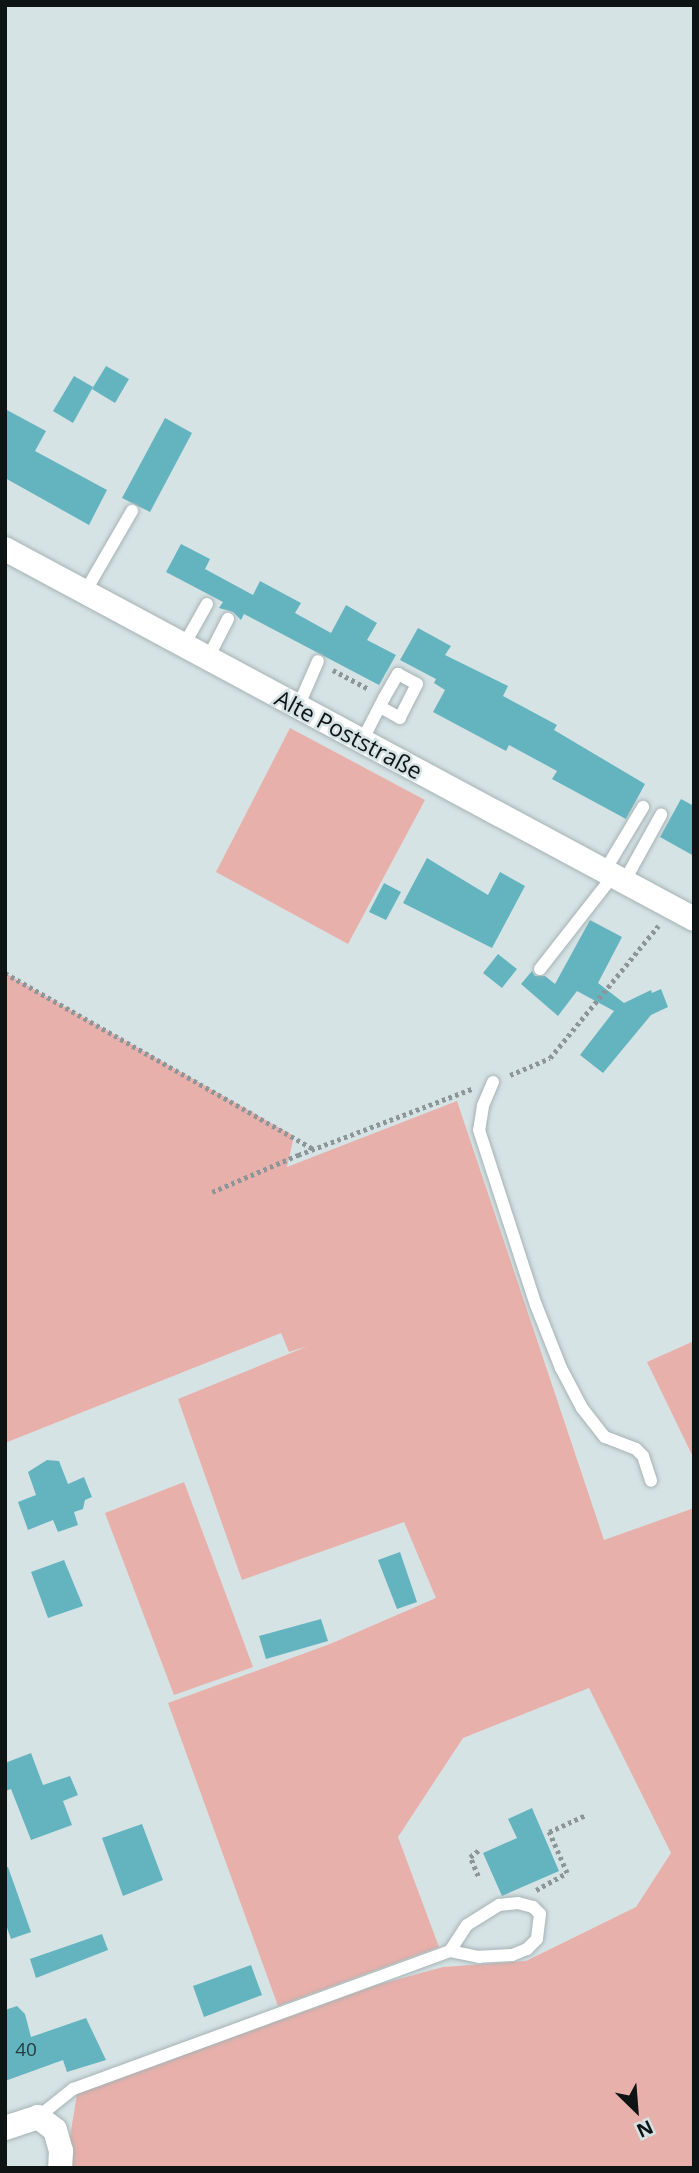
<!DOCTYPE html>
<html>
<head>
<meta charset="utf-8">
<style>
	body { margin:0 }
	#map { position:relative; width:699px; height:2173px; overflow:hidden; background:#d6e3e5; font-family:"Open Sans",sans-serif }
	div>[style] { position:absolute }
	.green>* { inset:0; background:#e8b0aa }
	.building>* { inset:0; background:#64b4c0 }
	.path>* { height:4.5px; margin-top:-2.25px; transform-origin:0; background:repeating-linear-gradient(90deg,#8c9698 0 3.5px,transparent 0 7px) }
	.roads { filter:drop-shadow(0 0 2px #a6b2b4) drop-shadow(0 0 2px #a6b2b4) }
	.lane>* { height:12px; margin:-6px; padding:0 6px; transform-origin:6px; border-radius:6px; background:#fff }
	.street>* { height:24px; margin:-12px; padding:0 12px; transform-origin:12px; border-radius:12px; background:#fff }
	span { translate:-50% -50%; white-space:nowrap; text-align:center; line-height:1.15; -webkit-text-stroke:5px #d6e3e5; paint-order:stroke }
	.number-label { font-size:19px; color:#243b3f }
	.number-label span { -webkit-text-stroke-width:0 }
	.street-label { font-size:23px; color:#0e1314 }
	.frame { position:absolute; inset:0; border:7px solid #0e1314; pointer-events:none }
	.north { position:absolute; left:601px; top:2075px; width:70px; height:70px; -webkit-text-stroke:5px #d6e3e5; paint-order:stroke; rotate:155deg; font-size:19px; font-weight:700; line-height:28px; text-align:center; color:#0e1314 }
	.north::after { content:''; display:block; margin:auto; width:24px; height:32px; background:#0e1314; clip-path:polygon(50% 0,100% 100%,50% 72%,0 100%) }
</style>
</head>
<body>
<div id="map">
	<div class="green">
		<div style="clip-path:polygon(290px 728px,425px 800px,348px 944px,216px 872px)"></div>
		<div style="clip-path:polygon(5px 973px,294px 1136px,287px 1167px,457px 1101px,604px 1540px,694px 1508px,694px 2168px,65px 2168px,77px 2094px,377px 1985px,443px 1967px,526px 1961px,636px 1907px,671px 1853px,589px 1688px,463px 1738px,398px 1837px,439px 1947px,278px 2006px,168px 1703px,330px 1644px,436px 1598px,404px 1522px,242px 1580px,178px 1399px,308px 1346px,289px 1352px,281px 1333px,5px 1443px)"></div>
		<div style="clip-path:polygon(694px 1341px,694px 1459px,647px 1362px)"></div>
		<div style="clip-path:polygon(184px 1482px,253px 1667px,174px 1695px,105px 1513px)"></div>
	</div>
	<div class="building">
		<div style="clip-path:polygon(106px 366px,129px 379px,115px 403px,92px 389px)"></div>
		<div style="clip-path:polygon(74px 376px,93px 387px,73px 423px,53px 411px)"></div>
		<div style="clip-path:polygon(5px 409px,46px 431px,35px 451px,107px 490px,89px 525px,5px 478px)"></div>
		<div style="clip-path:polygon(165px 418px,192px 433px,150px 512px,122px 498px)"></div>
		<div style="clip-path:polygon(181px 544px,210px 559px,205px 569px,253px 595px,260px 581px,301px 603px,295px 613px,331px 633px,346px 605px,377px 623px,367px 640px,396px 655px,379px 685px,244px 614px,241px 620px,233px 612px,219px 608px,223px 602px,166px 572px)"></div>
		<div style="clip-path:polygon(418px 628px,451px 646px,445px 655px,508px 686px,503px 696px,557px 725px,554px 730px,645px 784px,626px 819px,552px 779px,557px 771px,509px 745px,506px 751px,433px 712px,445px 690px,434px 683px,436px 679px,400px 660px)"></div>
		<div style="clip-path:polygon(681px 799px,694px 806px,694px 856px,660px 837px)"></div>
		<div style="clip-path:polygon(427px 858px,488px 895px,500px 872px,525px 886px,492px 948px,403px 903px)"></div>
		<div style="clip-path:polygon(384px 883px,401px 892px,386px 920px,369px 912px)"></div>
		<div style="clip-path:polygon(590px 920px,622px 937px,598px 983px,624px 1003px,651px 990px,652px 993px,661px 989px,668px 1007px,651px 1015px,603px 1073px,580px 1055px,614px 1011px,577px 991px,558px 1016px,521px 984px,532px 971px,535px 976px,545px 976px,555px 984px)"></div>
		<div style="clip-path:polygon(498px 954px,517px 969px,502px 988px,483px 973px)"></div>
		<div style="clip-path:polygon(47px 1460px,59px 1461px,68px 1484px,84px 1477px,92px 1497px,85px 1500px,83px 1509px,74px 1512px,78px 1525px,58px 1532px,53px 1520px,28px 1530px,18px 1502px,36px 1495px,28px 1472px)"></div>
		<div style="clip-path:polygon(400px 1552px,417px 1602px,397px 1609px,378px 1560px)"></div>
		<div style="clip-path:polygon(64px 1560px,83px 1606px,48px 1618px,31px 1572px)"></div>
		<div style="clip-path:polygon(321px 1619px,328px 1641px,266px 1659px,259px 1636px)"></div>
		<div style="clip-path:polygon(31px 1753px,43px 1785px,70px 1776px,78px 1795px,63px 1801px,72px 1825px,31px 1840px,11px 1789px,5px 1791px,5px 1763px)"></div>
		<div style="clip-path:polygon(532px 1808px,559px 1871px,502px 1896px,483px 1853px,517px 1838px,508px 1819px)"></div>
		<div style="clip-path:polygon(142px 1824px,163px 1880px,123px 1896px,102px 1838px)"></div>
		<div style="clip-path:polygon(5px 1867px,8px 1867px,31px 1932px,11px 1939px,5px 1922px)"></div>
		<div style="clip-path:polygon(102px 1934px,108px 1950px,36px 1978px,30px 1959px)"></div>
		<div style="clip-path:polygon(251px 1965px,262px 1995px,204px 2017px,193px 1986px)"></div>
		<div style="clip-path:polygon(17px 2006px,25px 2014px,31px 2037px,86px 2018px,106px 2060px,67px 2072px,63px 2060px,5px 2081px,5px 2010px)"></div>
	</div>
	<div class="path">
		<div style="left:333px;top:670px;width:40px;rotate:28deg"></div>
		<div style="left:5px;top:973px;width:355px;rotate:29.7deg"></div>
		<div style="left:510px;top:1075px;width:43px;rotate:-23deg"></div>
		<div style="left:550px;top:1058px;width:171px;rotate:-50.7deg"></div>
		<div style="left:212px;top:1192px;width:94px;rotate:-23.3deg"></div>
		<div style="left:298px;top:1155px;width:186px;rotate:-20.8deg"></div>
		<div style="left:478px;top:1876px;width:21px;rotate:-113deg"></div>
		<div style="left:470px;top:1857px;width:11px;rotate:-38deg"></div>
		<div style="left:536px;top:1890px;width:35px;rotate:-29deg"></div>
		<div style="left:567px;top:1873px;width:45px;rotate:-113.7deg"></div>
		<div style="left:549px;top:1832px;width:41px;rotate:-24.7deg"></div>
	</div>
	<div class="roads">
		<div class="lane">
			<div style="left:85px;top:592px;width:94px;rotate:-59.9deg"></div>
			<div style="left:184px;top:645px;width:47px;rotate:-60.7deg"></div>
			<div style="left:208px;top:658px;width:44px;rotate:-62.9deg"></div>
			<div style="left:298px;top:707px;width:50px;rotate:-66.5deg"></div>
			<div style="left:362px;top:741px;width:48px;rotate:-62.9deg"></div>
			<div style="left:384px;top:698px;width:28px;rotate:-60deg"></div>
			<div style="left:398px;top:674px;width:21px;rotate:28deg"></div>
			<div style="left:417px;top:684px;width:38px;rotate:117deg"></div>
			<div style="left:400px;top:718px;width:23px;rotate:-151deg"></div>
			<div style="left:604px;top:872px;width:76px;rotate:-59deg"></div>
			<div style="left:624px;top:882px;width:77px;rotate:-61.1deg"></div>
			<div style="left:540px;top:969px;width:118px;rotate:-51.9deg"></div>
			<div style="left:493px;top:1082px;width:26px;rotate:113deg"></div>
			<div style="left:483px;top:1106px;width:24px;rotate:99deg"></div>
			<div style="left:479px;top:1130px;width:184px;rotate:72deg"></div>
			<div style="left:536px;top:1305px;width:68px;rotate:68.4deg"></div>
			<div style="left:561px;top:1368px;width:45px;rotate:62.3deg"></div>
			<div style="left:582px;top:1408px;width:37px;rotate:52deg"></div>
			<div style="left:605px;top:1437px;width:33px;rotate:21deg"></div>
			<div style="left:636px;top:1449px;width:10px;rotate:45deg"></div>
			<div style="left:643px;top:1456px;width:26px;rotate:72deg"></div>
			<div style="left:38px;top:2117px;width:45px;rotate:-38.7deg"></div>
			<div style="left:73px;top:2089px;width:401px;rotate:-20.1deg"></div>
			<div style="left:450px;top:1951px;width:31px;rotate:-57deg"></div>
			<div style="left:467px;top:1925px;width:38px;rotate:-32deg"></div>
			<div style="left:499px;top:1905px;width:19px;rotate:-6deg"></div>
			<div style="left:518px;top:1903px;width:16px;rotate:15deg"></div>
			<div style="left:533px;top:1907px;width:10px;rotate:45deg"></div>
			<div style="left:540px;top:1914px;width:25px;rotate:97deg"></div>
			<div style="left:537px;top:1939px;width:14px;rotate:135deg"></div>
			<div style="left:527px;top:1949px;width:16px;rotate:158deg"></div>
			<div style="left:512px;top:1955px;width:33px;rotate:177deg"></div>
			<div style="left:479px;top:1957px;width:30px;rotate:-168deg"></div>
		</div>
		<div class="street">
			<div style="left:5px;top:549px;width:782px;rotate:28.24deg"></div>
			<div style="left:5px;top:2128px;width:35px;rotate:-18deg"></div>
			<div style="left:38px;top:2117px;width:21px;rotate:37deg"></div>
			<div style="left:55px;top:2130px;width:22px;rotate:74deg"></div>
			<div style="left:61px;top:2151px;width:17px;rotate:93deg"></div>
		</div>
	</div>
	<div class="number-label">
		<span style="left:26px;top:2050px">40</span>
	</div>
	<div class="street-label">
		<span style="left:349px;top:734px;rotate:28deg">Alte Poststraße</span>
	</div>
	<div class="frame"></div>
	<div class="north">N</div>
</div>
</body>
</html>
